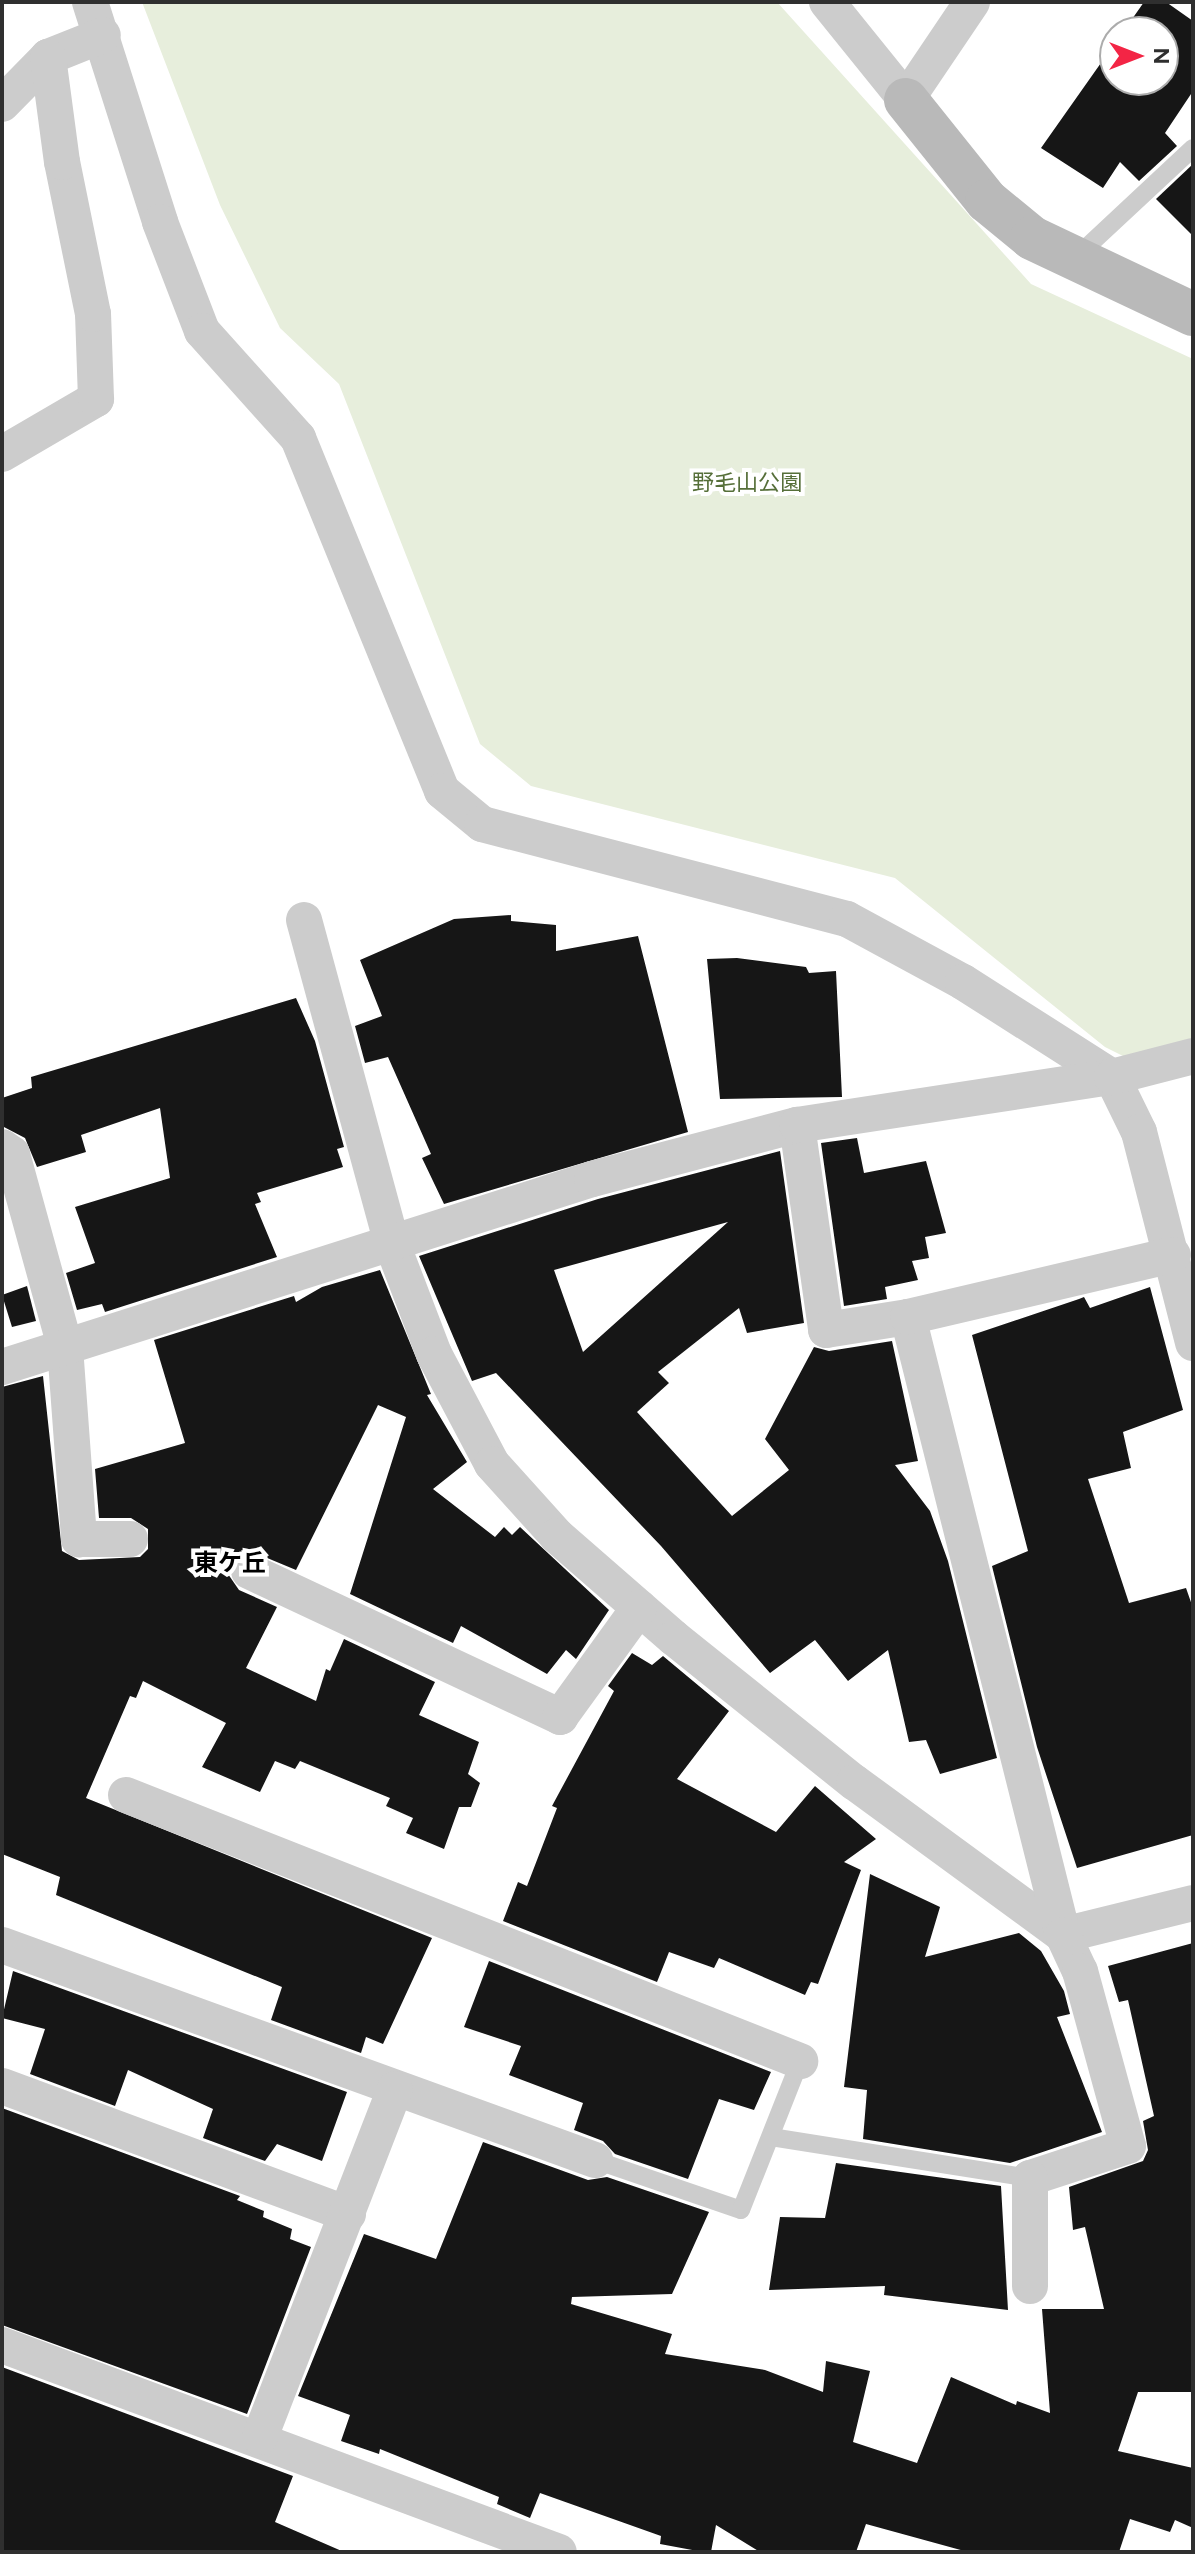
<!DOCTYPE html>
<html>
<head>
<meta charset="utf-8">
<style>
	body { margin:0 }
	#map { position:relative; width:1195px; height:2554px; overflow:hidden; background:#fff; font-family:Figtree,"Noto Sans JP",sans-serif }
	div>[style] { position:absolute }
	.green>* { inset:0; background:#e7eedc }
	.building>* { inset:0; background:#161616 }
	.lane>* { height:18px; margin:-9px; padding:0 9px; transform-origin:9px; border-radius:9px; background:#ccc }
	.street>* { height:36px; margin:-18px; padding:0 18px; transform-origin:18px; border-radius:18px; background:#ccc }
	.secondary>* { height:44px; margin:-22px; padding:0 22px; transform-origin:22px; border-radius:22px; background:#b9b9b9 }
	span { translate:-50% -50%; white-space:nowrap; text-align:center; line-height:1.15; -webkit-text-stroke:8px #fff; paint-order:stroke }
	.park-label { font-size:22px; color:#566f39 }
	.neighbourhood-label { font-size:24px; color:#000; font-weight:700 }
	.frame { position:absolute; inset:0; border:4px solid #2f2f2f; pointer-events:none }
	.north { position:absolute; left:1099px; top:16px; width:80px; height:80px; box-sizing:border-box; background:#fff; border:2px solid #acacac; border-radius:50%; rotate:90deg; font-size:22px; font-weight:700; line-height:32px; text-align:center; color:#2f2f2f }
	.north::after { content:''; display:block; margin:auto; width:28px; height:36px; background:#f32545; clip-path:polygon(50% 0,100% 100%,50% 72%,0 100%) }
</style>
</head>
<body>
<div id="map">
	<div class="green">
		<div style="clip-path:polygon(142px 2px,777px 2px,1031px 284px,1193px 359px,1193px 1045px,1133px 1061px,1105px 1047px,895px 878px,531px 786px,480px 744px,339px 384px,280px 328px,220px 205px)"></div>
	</div>
	<div class="building">
		<div style="clip-path:polygon(1144px 2px,1166px 2px,1193px 21px,1193px 91px,1165px 133px,1177px 146px,1139px 181px,1120px 162px,1103px 188px,1041px 148px,1115px 43px,1115px 80px,1163px 80px,1163px 32px,1123px 32px)"></div>
		<div style="clip-path:polygon(1193px 164px,1193px 236px,1156px 199px)"></div>
		<div style="clip-path:polygon(511px 915px,511px 921px,556px 925px,556px 951px,638px 936px,688px 1132px,444px 1204px,422px 1158px,431px 1154px,388px 1057px,365px 1063px,355px 1026px,382px 1016px,360px 960px,454px 919px)"></div>
		<div style="clip-path:polygon(737px 958px,806px 967px,809px 973px,836px 971px,842px 1097px,720px 1099px,707px 959px)"></div>
		<div style="clip-path:polygon(296px 998px,315px 1041px,344px 1147px,337px 1149px,343px 1167px,257px 1193px,261px 1202px,255px 1204px,277px 1257px,105px 1312px,102px 1304px,77px 1310px,66px 1273px,95px 1263px,75px 1207px,170px 1178px,160px 1108px,81px 1135px,86px 1152px,37px 1167px,25px 1138px,2px 1126px,2px 1098px,32px 1088px,31px 1077px)"></div>
		<div style="clip-path:polygon(857px 1138px,864px 1173px,926px 1161px,946px 1233px,925px 1237px,929px 1258px,912px 1261px,918px 1280px,885px 1287px,887px 1299px,844px 1306px,821px 1143px)"></div>
		<div style="clip-path:polygon(evenodd,780px 1151px,804px 1323px,747px 1333px,739px 1308px,658px 1372px,669px 1383px,637px 1412px,732px 1516px,789px 1470px,765px 1439px,814px 1347px,829px 1351px,892px 1341px,918px 1461px,895px 1465px,930px 1511px,948px 1561px,997px 1758px,940px 1774px,926px 1740px,909px 1742px,888px 1650px,848px 1681px,815px 1640px,770px 1673px,661px 1546px,496px 1373px,472px 1381px,419px 1256px,598px 1199px,780px 1151px,728px 1222px,583px 1352px,554px 1270px,728px 1222px)"></div>
		<div style="clip-path:polygon(380px 1270px,431px 1394px,427px 1395px,467px 1462px,433px 1489px,495px 1537px,504px 1527px,512px 1535px,520px 1527px,609px 1610px,576px 1659px,566px 1650px,547px 1674px,461px 1626px,453px 1643px,350px 1594px,406px 1417px,378px 1405px,296px 1570px,248px 1550px,236px 1554px,228px 1574px,239px 1590px,277px 1607px,246px 1668px,316px 1701px,326px 1669px,330px 1671px,344px 1639px,435px 1682px,419px 1715px,479px 1742px,468px 1774px,480px 1783px,471px 1807px,459px 1807px,444px 1849px,406px 1833px,413px 1818px,386px 1806px,390px 1798px,300px 1761px,295px 1769px,275px 1761px,260px 1792px,202px 1767px,226px 1723px,143px 1681px,136px 1698px,130px 1696px,86px 1798px,432px 1938px,383px 2044px,366px 2037px,361px 2053px,271px 2020px,282px 1987px,56px 1895px,60px 1877px,2px 1854px,2px 1387px,43px 1376px,62px 1551px,79px 1560px,140px 1557px,148px 1549px,148px 1529px,131px 1518px,99px 1518px,95px 1469px,185px 1443px,154px 1340px,294px 1296px,296px 1302px,322px 1287px)"></div>
		<div style="clip-path:polygon(27px 1286px,36px 1321px,12px 1327px,2px 1295px)"></div>
		<div style="clip-path:polygon(1150px 1287px,1183px 1410px,1123px 1432px,1131px 1468px,1088px 1479px,1129px 1603px,1186px 1588px,1193px 1608px,1193px 1835px,1077px 1868px,1037px 1747px,992px 1566px,1028px 1551px,972px 1335px,1079px 1299px,1084px 1297px,1090px 1308px)"></div>
		<div style="clip-path:polygon(632px 1653px,652px 1665px,663px 1656px,729px 1711px,677px 1779px,776px 1832px,815px 1786px,876px 1839px,844px 1862px,861px 1870px,818px 1984px,811px 1982px,805px 1995px,719px 1958px,714px 1968px,669px 1952px,657px 1982px,503px 1921px,518px 1882px,527px 1886px,557px 1808px,552px 1806px,614px 1691px,608px 1686px)"></div>
		<div style="clip-path:polygon(870px 1874px,940px 1907px,925px 1957px,1019px 1933px,1041px 1951px,1064px 1991px,1070px 2014px,1057px 2017px,1102px 2132px,1010px 2163px,863px 2139px,867px 2090px,844px 2087px)"></div>
		<div style="clip-path:polygon(1193px 1943px,1193px 2392px,1138px 2392px,1118px 2451px,1193px 2468px,1193px 2528px,1175px 2520px,1170px 2532px,1130px 2519px,1119px 2552px,968px 2552px,866px 2524px,856px 2552px,760px 2552px,716px 2525px,711px 2552px,703px 2552px,660px 2544px,661px 2536px,540px 2493px,530px 2518px,497px 2504px,499px 2497px,380px 2449px,379px 2454px,341px 2441px,350px 2415px,298px 2396px,364px 2234px,436px 2259px,483px 2142px,588px 2180px,607px 2177px,709px 2212px,672px 2294px,572px 2297px,571px 2304px,672px 2334px,665px 2354px,765px 2370px,823px 2392px,826px 2361px,870px 2371px,853px 2442px,917px 2463px,951px 2377px,1016px 2405px,1017px 2401px,1050px 2413px,1042px 2309px,1104px 2309px,1085px 2227px,1073px 2230px,1069px 2187px,1143px 2161px,1148px 2150px,1143px 2121px,1154px 2116px,1128px 2000px,1119px 2002px,1108px 1966px)"></div>
		<div style="clip-path:polygon(489px 1961px,771px 2072px,754px 2110px,719px 2099px,688px 2179px,615px 2154px,603px 2141px,574px 2130px,583px 2103px,509px 2075px,521px 2046px,464px 2027px)"></div>
		<div style="clip-path:polygon(13px 1971px,347px 2092px,322px 2161px,277px 2144px,265px 2161px,203px 2138px,213px 2109px,128px 2070px,115px 2106px,30px 2074px,45px 2029px,2px 2018px)"></div>
		<div style="clip-path:polygon(2px 2108px,240px 2196px,237px 2200px,264px 2211px,263px 2217px,292px 2229px,290px 2239px,311px 2247px,247px 2414px,2px 2325px)"></div>
		<div style="clip-path:polygon(836px 2163px,1001px 2186px,1008px 2310px,884px 2295px,885px 2286px,769px 2290px,780px 2217px,825px 2218px)"></div>
		<div style="clip-path:polygon(2px 2367px,293px 2476px,275px 2522px,344px 2552px,2px 2552px)"></div>
	</div>
	<div class="lane">
		<div style="left:1075px;top:258px;width:161px;rotate:-43deg"></div>
		<div style="left:771px;top:2137px;width:262px;rotate:9deg"></div>
		<div style="left:595px;top:2160px;width:154px;rotate:18.9deg"></div>
		<div style="left:741px;top:2210px;width:160px;rotate:-68.4deg"></div>
	</div>
	<div class="street">
		<div style="left:90px;top:2px;width:231px;rotate:72.3deg"></div>
		<div style="left:160px;top:222px;width:117px;rotate:68.9deg"></div>
		<div style="left:202px;top:331px;width:144px;rotate:48.1deg"></div>
		<div style="left:298px;top:438px;width:381px;rotate:67.8deg"></div>
		<div style="left:442px;top:791px;width:52px;rotate:39.5deg"></div>
		<div style="left:482px;top:824px;width:377px;rotate:14.6deg"></div>
		<div style="left:847px;top:919px;width:132px;rotate:28.5deg"></div>
		<div style="left:963px;top:982px;width:177px;rotate:32.5deg"></div>
		<div style="left:1112px;top:1077px;width:61px;rotate:63.9deg"></div>
		<div style="left:1139px;top:1132px;width:218px;rotate:75.6deg"></div>
		<div style="left:827px;top:2px;width:126px;rotate:51.1deg"></div>
		<div style="left:906px;top:100px;width:118px;rotate:-56deg"></div>
		<div style="left:2px;top:104px;width:66px;rotate:-45.6deg"></div>
		<div style="left:48px;top:57px;width:59px;rotate:-21.8deg"></div>
		<div style="left:2px;top:454px;width:109px;rotate:-30.3deg"></div>
		<div style="left:96px;top:399px;width:85px;rotate:-92deg"></div>
		<div style="left:93px;top:314px;width:155px;rotate:-101.5deg"></div>
		<div style="left:62px;top:162px;width:106px;rotate:-97.6deg"></div>
		<div style="left:304px;top:920px;width:336px;rotate:74.8deg"></div>
		<div style="left:392px;top:1244px;width:118px;rotate:69.1deg"></div>
		<div style="left:434px;top:1354px;width:124px;rotate:62.2deg"></div>
		<div style="left:492px;top:1464px;width:97px;rotate:47.9deg"></div>
		<div style="left:557px;top:1536px;width:155px;rotate:41.1deg"></div>
		<div style="left:674px;top:1638px;width:231px;rotate:38.7deg"></div>
		<div style="left:854px;top:1782px;width:259px;rotate:36.2deg"></div>
		<div style="left:1063px;top:1935px;width:134px;rotate:-13.8deg"></div>
		<div style="left:797px;top:1125px;width:207px;rotate:81.9deg"></div>
		<div style="left:826px;top:1330px;width:83px;rotate:-9deg"></div>
		<div style="left:908px;top:1317px;width:637px;rotate:75.92deg"></div>
		<div style="left:1063px;top:1935px;width:40px;rotate:65deg"></div>
		<div style="left:1080px;top:1971px;width:181px;rotate:74.7deg"></div>
		<div style="left:1128px;top:2146px;width:103px;rotate:161.9deg"></div>
		<div style="left:1030px;top:2178px;width:108px;rotate:90deg"></div>
		<div style="left:2px;top:1147px;width:12px;rotate:35deg"></div>
		<div style="left:12px;top:1154px;width:200px;rotate:74.6deg"></div>
		<div style="left:65px;top:1347px;width:193px;rotate:85.8deg"></div>
		<div style="left:79px;top:1539px;width:51px"></div>
		<div style="left:908px;top:1317px;width:272px;rotate:-13.2deg"></div>
		<div style="left:2px;top:1367px;width:619px;rotate:-17.67deg"></div>
		<div style="left:592px;top:1179px;width:212px;rotate:-14.8deg"></div>
		<div style="left:797px;top:1125px;width:319px;rotate:-8.7deg"></div>
		<div style="left:1112px;top:1077px;width:84px;rotate:-14.5deg"></div>
		<div style="left:249px;top:1571px;width:344px;rotate:25.1deg"></div>
		<div style="left:560px;top:1717px;width:135px;rotate:-54.1deg"></div>
		<div style="left:126px;top:1795px;width:725px;rotate:21.54deg"></div>
		<div style="left:2px;top:1945px;width:631px;rotate:19.93deg"></div>
		<div style="left:2px;top:2086px;width:369px;rotate:20.3deg"></div>
		<div style="left:2px;top:2345px;width:594px;rotate:20.39deg"></div>
		<div style="left:260px;top:2437px;width:373px;rotate:-68.8deg"></div>
	</div>
	<div class="secondary">
		<div style="left:906px;top:100px;width:129px;rotate:51.3deg"></div>
		<div style="left:987px;top:201px;width:58px;rotate:39.4deg"></div>
		<div style="left:1032px;top:238px;width:178px;rotate:25.3deg"></div>
	</div>
	<div class="park-label">
		<span style="left:747px;top:483px">野毛山公園</span>
	</div>
	<div class="neighbourhood-label">
		<span style="left:230px;top:1563px">東ケ丘</span>
	</div>
	<div class="frame"></div>
	<div class="north">N</div>
</div>
</body>
</html>
